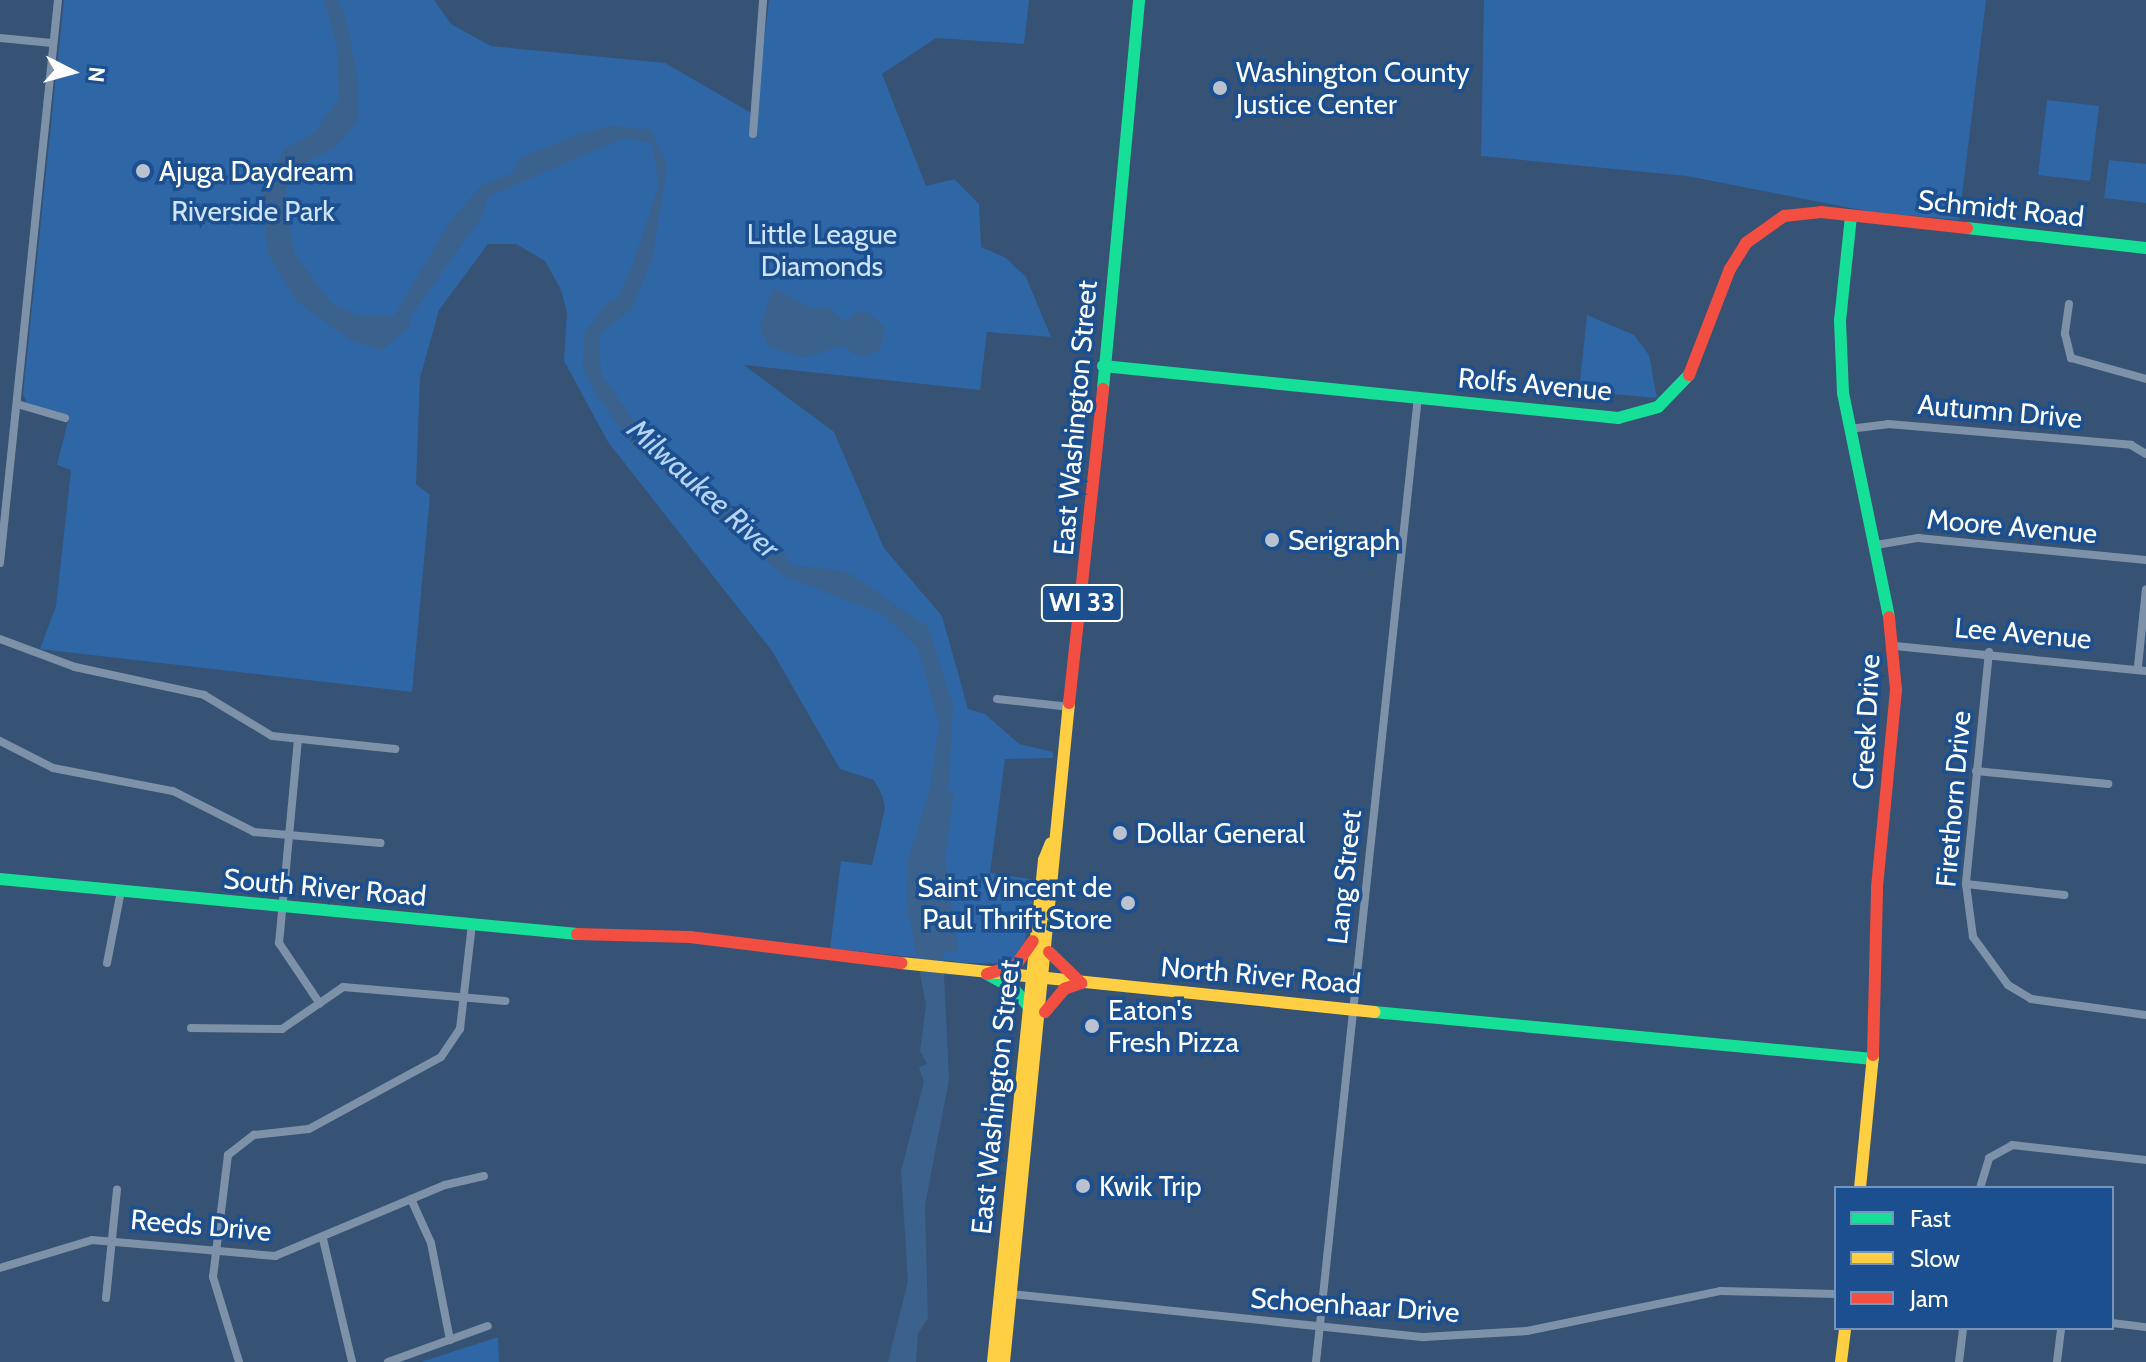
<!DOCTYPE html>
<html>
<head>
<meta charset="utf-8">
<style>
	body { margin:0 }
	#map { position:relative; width:2146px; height:1362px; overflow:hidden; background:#365274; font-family:Cabin,sans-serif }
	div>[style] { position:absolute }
	.green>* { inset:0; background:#2f66a5 }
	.water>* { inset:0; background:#3b618d }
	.river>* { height:12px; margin:-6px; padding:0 6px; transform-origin:6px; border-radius:6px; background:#3b618d }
	.street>* { height:8px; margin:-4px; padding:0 4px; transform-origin:4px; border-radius:4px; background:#7d92a8 }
	.fast>* { height:12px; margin:-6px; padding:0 6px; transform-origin:6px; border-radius:6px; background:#16e098 }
	.slow>* { height:12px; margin:-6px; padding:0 6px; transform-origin:6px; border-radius:6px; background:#ffcf43 }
	.jam>* { height:12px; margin:-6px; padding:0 6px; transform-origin:6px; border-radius:6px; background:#f24e42 }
	.dots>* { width:22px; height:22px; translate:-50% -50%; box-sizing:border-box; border:4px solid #1b4f8f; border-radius:50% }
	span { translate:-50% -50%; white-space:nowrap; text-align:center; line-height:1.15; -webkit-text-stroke:7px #1b4f8f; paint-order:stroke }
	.shield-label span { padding:2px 6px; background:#1b4f8f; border:2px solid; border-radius:6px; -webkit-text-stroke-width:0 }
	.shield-label { font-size:26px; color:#fff; font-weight:700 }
	.poi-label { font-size:28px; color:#fff }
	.left { translate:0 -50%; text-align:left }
	.right { translate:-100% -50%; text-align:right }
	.street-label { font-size:28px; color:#fff }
	.park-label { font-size:28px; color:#cfe3fa }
	.water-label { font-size:30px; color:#b5d3f5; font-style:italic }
	.legend { position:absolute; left:1834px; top:1186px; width:280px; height:144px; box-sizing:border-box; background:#1b4f8f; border:2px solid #7695bc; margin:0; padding:10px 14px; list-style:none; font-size:24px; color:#fff }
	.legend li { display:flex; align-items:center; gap:16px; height:40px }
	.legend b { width:40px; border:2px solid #7695bc }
	.north { position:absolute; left:32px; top:32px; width:80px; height:80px; -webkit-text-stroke:6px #1b4f8f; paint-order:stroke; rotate:96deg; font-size:22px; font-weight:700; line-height:32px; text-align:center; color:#fff }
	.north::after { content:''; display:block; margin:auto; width:28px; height:36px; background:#fff; clip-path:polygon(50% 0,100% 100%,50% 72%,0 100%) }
</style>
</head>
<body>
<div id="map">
	<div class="green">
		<div style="clip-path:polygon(64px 0,434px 0,451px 24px,491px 46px,665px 63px,755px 115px,769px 0,1029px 0,1024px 44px,936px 38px,882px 74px,926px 186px,954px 179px,979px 204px,981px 247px,1006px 258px,1026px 277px,1051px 337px,987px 332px,980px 390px,744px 365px,834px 432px,884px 548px,942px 616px,968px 709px,985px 714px,1019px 744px,1053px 752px,1053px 758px,1005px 759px,990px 873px,1037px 880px,1022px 954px,1006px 963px,967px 963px,830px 948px,841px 861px,872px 865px,885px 808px,882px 795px,874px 780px,840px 769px,772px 651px,608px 442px,564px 361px,567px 313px,561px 290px,545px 261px,516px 244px,488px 244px,439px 310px,420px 378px,416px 484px,430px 495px,412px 692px,40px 649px,56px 606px,71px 470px,57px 465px,69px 417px,27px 403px,23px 394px)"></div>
		<div style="clip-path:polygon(1484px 0,1986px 0,1959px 220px,1871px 212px,1687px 176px,1481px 156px)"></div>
		<div style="clip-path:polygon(2047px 100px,2099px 106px,2090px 181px,2038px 175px)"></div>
		<div style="clip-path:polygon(2109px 160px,2146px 164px,2146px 203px,2104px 198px)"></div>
		<div style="clip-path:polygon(1587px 315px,1634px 335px,1649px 355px,1657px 398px,1579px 391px)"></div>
		<div style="clip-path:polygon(498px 1337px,499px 1362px,421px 1362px)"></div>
	</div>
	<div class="water">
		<div style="clip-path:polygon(324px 0,338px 0,344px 14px,358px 78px,358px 122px,335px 147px,292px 170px,285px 195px,294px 253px,332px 304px,360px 316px,394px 316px,450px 221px,482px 185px,513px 173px,519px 159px,579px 134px,612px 126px,651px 130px,667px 165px,652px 260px,631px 309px,599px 335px,601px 374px,633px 420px,779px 546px,791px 565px,846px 571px,928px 627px,953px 706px,948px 791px,954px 792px,945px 858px,958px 951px,943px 951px,949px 1080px,925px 1205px,928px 1318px,918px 1334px,916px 1362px,888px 1362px,908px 1281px,901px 1171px,924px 1082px,919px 1067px,927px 1064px,920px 1051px,926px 1005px,907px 905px,908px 860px,930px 788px,939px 724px,918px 648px,882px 614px,784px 576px,634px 447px,597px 396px,583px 367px,584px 335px,608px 301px,617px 300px,632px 266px,659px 185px,652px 143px,624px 138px,489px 196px,481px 218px,410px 317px,411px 326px,382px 350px,352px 341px,297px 302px,268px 254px,262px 189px,285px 149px,314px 133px,339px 99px,337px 46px)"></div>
		<div style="clip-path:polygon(773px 288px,809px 307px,829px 308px,845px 322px,858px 311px,871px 314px,885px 328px,880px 351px,858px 357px,844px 345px,804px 358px,769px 347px,760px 327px)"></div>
	</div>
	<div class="river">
		<div style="left:592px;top:332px;width:46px;rotate:-44.1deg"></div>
	</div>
	<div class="street">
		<div style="left:0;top:38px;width:52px;rotate:5.5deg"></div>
		<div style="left:753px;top:134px;width:134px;rotate:-85.7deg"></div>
		<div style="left:2069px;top:304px;width:30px;rotate:98deg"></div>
		<div style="left:2065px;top:334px;width:25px;rotate:76deg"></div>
		<div style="left:2071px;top:358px;width:78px;rotate:15.6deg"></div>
		<div style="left:17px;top:404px;width:50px;rotate:16.3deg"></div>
		<div style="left:1849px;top:429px;width:39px;rotate:-7deg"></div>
		<div style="left:1888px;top:424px;width:244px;rotate:4.9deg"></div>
		<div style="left:2131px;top:445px;width:17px;rotate:31deg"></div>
		<div style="left:1876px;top:545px;width:43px;rotate:-9.5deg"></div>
		<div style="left:1918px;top:538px;width:229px;rotate:5.5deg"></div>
		<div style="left:0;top:563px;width:566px;rotate:-84.12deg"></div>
		<div style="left:0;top:639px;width:80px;rotate:20.5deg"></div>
		<div style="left:75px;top:667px;width:132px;rotate:12.2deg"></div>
		<div style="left:204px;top:695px;width:79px;rotate:31.1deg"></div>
		<div style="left:272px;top:736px;width:124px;rotate:6deg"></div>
		<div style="left:1895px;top:646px;width:252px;rotate:5.7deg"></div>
		<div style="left:1989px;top:652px;width:233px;rotate:95.7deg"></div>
		<div style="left:1966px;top:884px;width:53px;rotate:82.5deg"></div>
		<div style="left:1973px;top:937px;width:59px;rotate:53.9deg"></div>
		<div style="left:2008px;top:985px;width:27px;rotate:31deg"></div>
		<div style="left:2031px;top:999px;width:116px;rotate:7.9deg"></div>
		<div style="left:2138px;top:666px;width:77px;rotate:-84.1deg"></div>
		<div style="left:997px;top:699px;width:74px;rotate:6.2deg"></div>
		<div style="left:298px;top:739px;width:205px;rotate:95.3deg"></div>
		<div style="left:279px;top:943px;width:73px;rotate:56.1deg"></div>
		<div style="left:0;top:741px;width:59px;rotate:27deg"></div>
		<div style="left:53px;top:768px;width:122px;rotate:10.9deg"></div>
		<div style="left:173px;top:791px;width:91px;rotate:26.8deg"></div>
		<div style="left:254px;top:832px;width:127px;rotate:5deg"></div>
		<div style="left:1976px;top:771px;width:133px;rotate:5.6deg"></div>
		<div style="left:1966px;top:884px;width:99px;rotate:6.4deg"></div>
		<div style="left:107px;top:963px;width:73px;rotate:-79deg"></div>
		<div style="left:191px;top:1028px;width:91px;rotate:0.6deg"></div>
		<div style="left:282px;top:1029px;width:74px;rotate:-34.5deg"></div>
		<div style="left:343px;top:987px;width:163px;rotate:4.9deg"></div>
		<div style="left:1980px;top:1188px;width:31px;rotate:-73deg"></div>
		<div style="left:1989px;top:1158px;width:26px;rotate:-29deg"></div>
		<div style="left:2012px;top:1145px;width:135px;rotate:6.4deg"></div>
		<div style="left:411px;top:1199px;width:48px;rotate:65.6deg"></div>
		<div style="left:431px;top:1243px;width:99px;rotate:78.9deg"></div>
		<div style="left:323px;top:1239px;width:126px;rotate:76.7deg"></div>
		<div style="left:0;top:1268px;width:96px;rotate:-16.9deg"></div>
		<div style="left:92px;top:1240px;width:184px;rotate:5deg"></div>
		<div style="left:275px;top:1256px;width:184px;rotate:-22.7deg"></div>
		<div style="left:445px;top:1185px;width:40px;rotate:-13deg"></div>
		<div style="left:1012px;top:1294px;width:414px;rotate:6deg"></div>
		<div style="left:1424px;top:1337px;width:103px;rotate:-3.3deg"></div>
		<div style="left:1527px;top:1331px;width:197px;rotate:-11.7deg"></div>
		<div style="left:1720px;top:1291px;width:116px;rotate:1.5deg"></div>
		<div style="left:106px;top:1298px;width:109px;rotate:-84.2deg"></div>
		<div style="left:2112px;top:1323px;width:34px;rotate:7deg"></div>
		<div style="left:239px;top:1362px;width:89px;rotate:-107deg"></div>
		<div style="left:213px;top:1277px;width:123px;rotate:-83deg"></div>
		<div style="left:228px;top:1155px;width:33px;rotate:-38deg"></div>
		<div style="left:254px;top:1135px;width:55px;rotate:-6.2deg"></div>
		<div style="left:309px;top:1129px;width:150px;rotate:-28.6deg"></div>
		<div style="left:441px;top:1057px;width:34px;rotate:-56deg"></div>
		<div style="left:460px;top:1029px;width:106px;rotate:-83.5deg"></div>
		<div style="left:388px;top:1362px;width:106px;rotate:-19.8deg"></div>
		<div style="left:1316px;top:1362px;width:970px;rotate:-83.97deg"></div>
		<div style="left:1959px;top:1362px;width:34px;rotate:-83deg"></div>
		<div style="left:2057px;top:1362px;width:34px;rotate:-83deg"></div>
	</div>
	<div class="fast">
		<div style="left:1851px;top:216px;width:106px;rotate:96deg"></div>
		<div style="left:1840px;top:321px;width:72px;rotate:87.6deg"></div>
		<div style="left:1843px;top:393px;width:229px;rotate:78.4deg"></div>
		<div style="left:1967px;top:228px;width:180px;rotate:6.4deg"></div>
		<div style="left:1103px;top:366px;width:518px;rotate:5.77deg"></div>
		<div style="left:1618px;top:418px;width:41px;rotate:-15.4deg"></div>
		<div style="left:1658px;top:407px;width:45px;rotate:-45.9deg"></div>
		<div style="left:1103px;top:389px;width:391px;rotate:-84.7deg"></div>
		<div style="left:0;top:879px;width:580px;rotate:5.45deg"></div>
		<div style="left:987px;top:974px;width:31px;rotate:29deg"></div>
		<div style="left:1014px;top:989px;width:23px;rotate:50deg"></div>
		<div style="left:1374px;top:1012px;width:501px;rotate:5.38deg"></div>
	</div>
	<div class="slow">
		<div style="left:901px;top:963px;width:476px;rotate:5.9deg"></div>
		<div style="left:1860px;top:1188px;width:134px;rotate:-84.4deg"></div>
		<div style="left:993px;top:1362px;width:505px;rotate:-84.2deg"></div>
		<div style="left:1044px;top:860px;width:18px;rotate:-68deg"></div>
		<div style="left:1004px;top:1362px;width:662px;rotate:-84.37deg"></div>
		<div style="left:1841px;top:1362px;width:34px;rotate:-83deg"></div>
	</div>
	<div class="jam">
		<div style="left:1689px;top:375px;width:114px;rotate:-68.9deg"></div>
		<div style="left:1730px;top:269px;width:31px;rotate:-58deg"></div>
		<div style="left:1746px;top:243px;width:47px;rotate:-35.4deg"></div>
		<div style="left:1784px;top:216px;width:37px;rotate:-6deg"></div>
		<div style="left:1821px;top:212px;width:147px;rotate:6.3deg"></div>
		<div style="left:1069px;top:703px;width:316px;rotate:-83.8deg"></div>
		<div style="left:577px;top:934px;width:113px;rotate:1.5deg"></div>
		<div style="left:690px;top:937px;width:213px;rotate:7deg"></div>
		<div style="left:1049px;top:952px;width:45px;rotate:44.1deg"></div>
		<div style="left:987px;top:974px;width:30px;rotate:-17deg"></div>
		<div style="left:1016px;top:965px;width:29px;rotate:-55deg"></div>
		<div style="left:1045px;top:1012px;width:30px;rotate:-50deg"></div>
		<div style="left:1064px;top:989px;width:18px;rotate:-19deg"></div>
		<div style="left:1873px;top:1055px;width:168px;rotate:-88.6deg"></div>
		<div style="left:1877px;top:887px;width:198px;rotate:-84.5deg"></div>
		<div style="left:1896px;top:690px;width:73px;rotate:-95.5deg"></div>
	</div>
	<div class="dots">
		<div style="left:1220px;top:88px;background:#b9c2ce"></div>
		<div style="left:143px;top:171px;background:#b9c2ce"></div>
		<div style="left:1272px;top:540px;background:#b9c2ce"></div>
		<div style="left:1120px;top:833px;background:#b9c2ce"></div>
		<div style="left:1128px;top:903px;background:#b9c2ce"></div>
		<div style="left:1092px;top:1026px;background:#b9c2ce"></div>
		<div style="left:1083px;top:1186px;background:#b9c2ce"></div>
	</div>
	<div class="shield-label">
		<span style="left:1082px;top:603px">WI 33</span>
	</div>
	<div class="poi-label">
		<span class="left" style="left:1236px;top:88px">Washington County<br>Justice Center</span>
		<span class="left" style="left:159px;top:171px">Ajuga Daydream</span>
		<span class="left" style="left:1288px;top:540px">Serigraph</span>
		<span class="left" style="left:1136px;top:833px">Dollar General</span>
		<span class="right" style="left:1112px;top:903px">Saint Vincent de<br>Paul Thrift Store</span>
		<span class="left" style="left:1108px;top:1026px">Eaton's<br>Fresh Pizza</span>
		<span class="left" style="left:1099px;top:1186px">Kwik Trip</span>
	</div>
	<div class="street-label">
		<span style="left:2001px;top:208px;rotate:6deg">Schmidt Road</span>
		<span style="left:1535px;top:384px;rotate:5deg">Rolfs Avenue</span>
		<span style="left:2000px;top:411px;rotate:5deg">Autumn Drive</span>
		<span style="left:1075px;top:418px;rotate:-85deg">East Washington Street</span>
		<span style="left:2012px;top:526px;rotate:5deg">Moore Avenue</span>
		<span style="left:2023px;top:633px;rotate:5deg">Lee Avenue</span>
		<span style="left:1866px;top:722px;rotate:-87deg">Creek Drive</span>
		<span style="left:1953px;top:799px;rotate:-85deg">Firethorn Drive</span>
		<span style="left:1344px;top:877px;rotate:-84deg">Lang Street</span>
		<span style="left:325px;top:887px;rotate:5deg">South River Road</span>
		<span style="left:1261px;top:975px;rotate:5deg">North River Road</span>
		<span style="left:995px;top:1097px;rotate:-84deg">East Washington Street</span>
		<span style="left:201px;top:1225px;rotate:5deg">Reeds Drive</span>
		<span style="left:1355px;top:1305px;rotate:4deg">Schoenhaar Drive</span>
	</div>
	<div class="park-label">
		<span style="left:253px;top:211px">Riverside Park</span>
		<span style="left:822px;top:250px">Little League<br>Diamonds</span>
	</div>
	<div class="water-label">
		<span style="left:703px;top:489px;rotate:42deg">Milwaukee River</span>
	</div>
	<ul class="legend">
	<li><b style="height:10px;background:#16e098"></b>Fast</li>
	<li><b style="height:10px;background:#ffcf43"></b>Slow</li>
	<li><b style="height:10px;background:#f24e42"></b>Jam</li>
	</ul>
	<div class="north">N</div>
</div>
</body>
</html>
